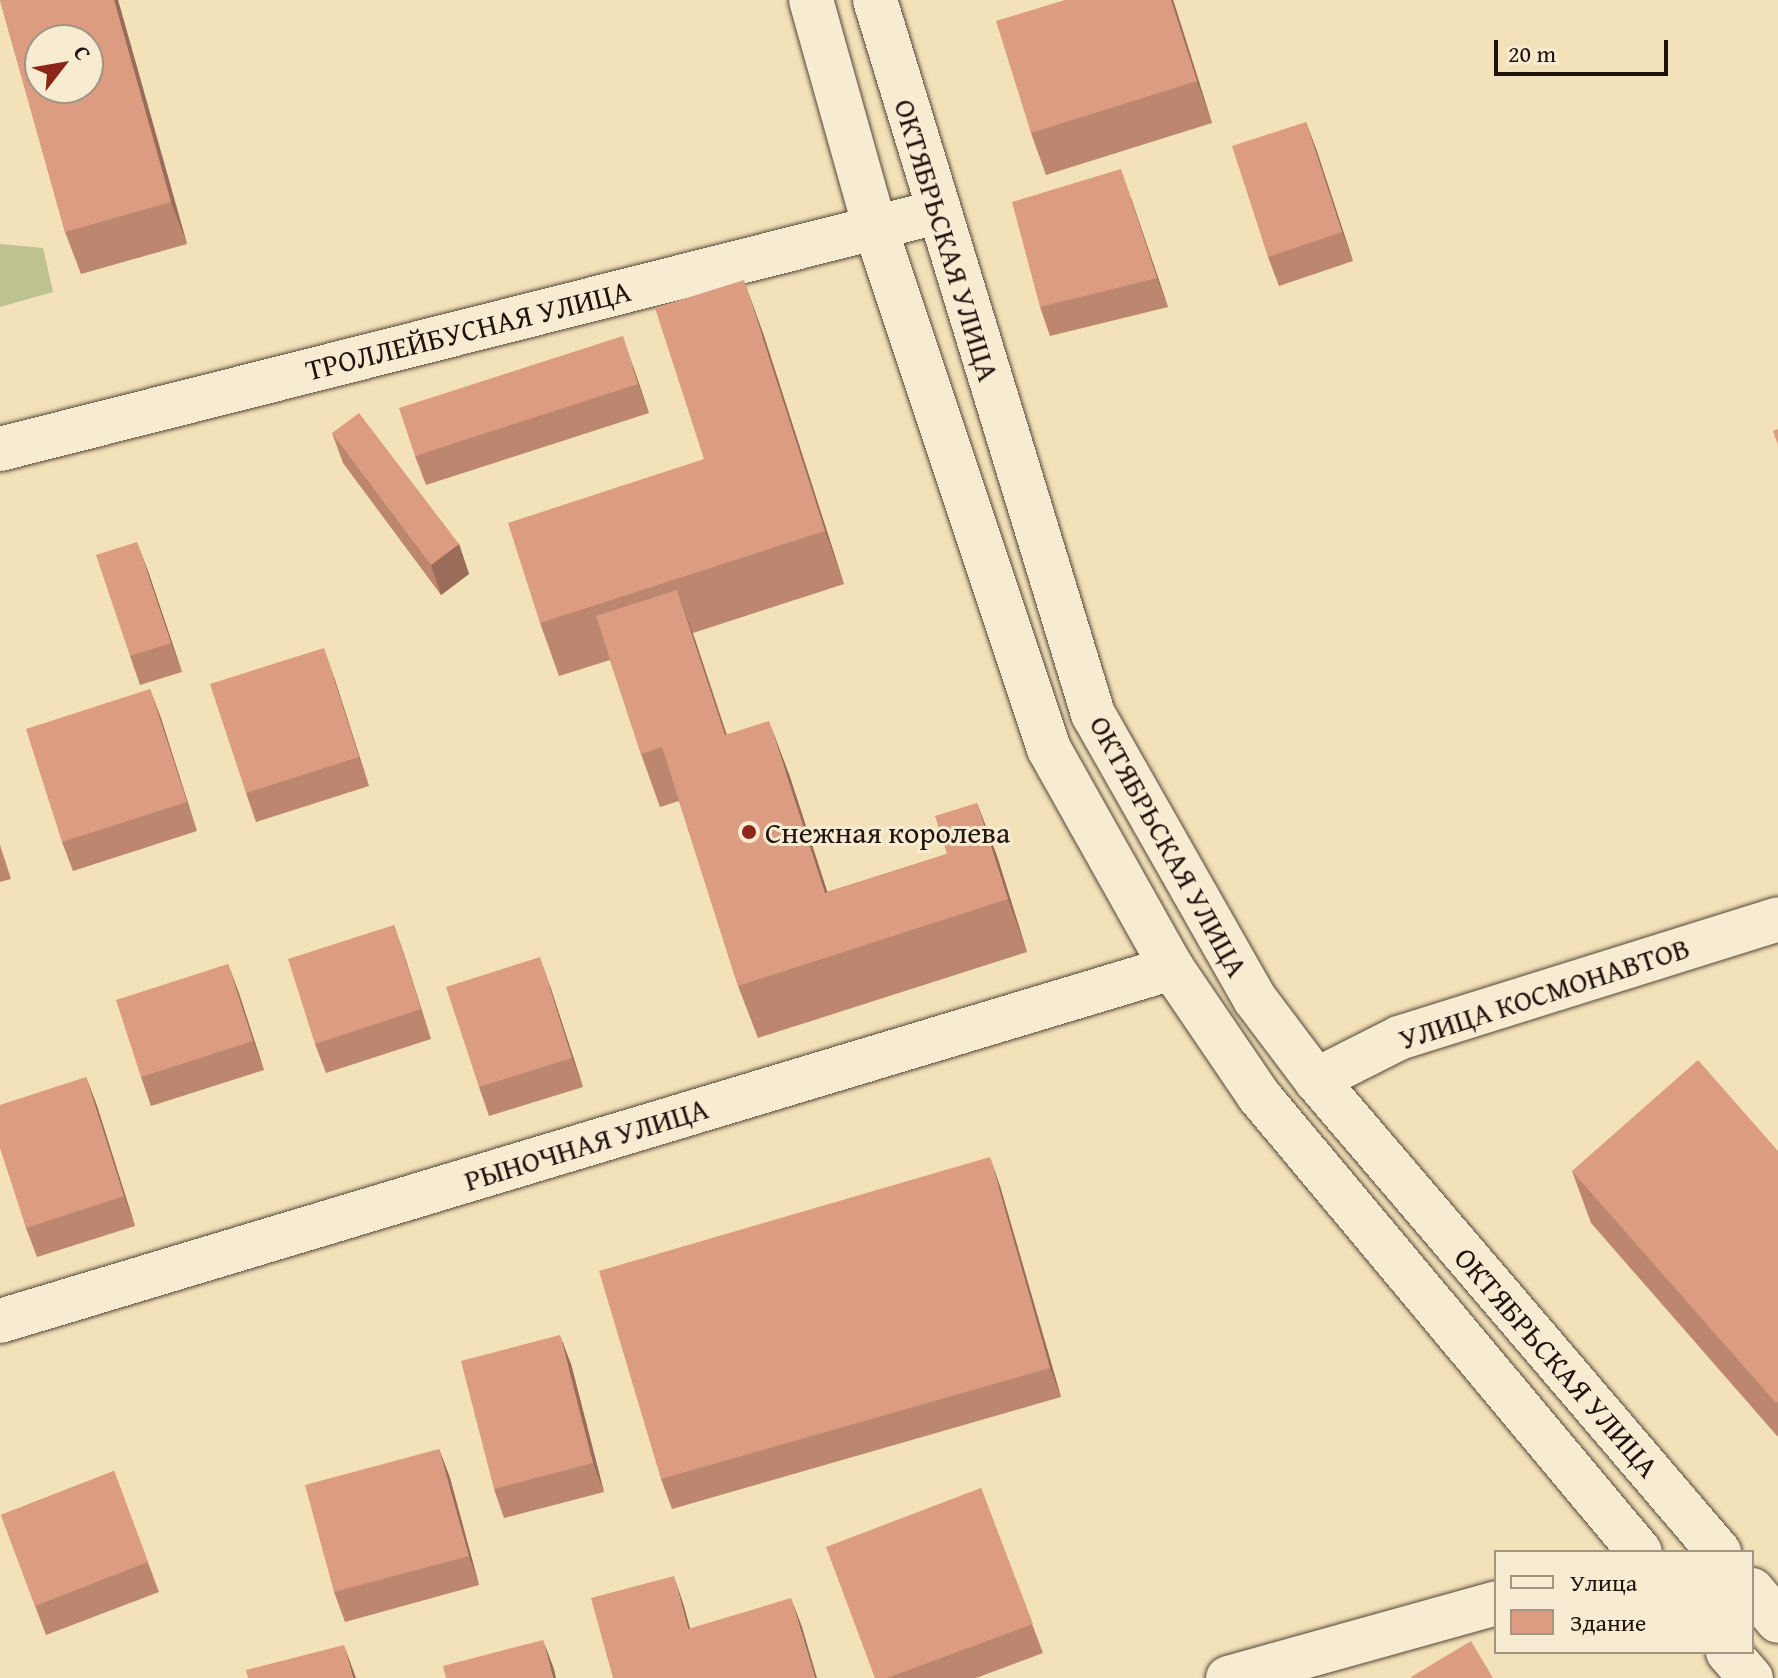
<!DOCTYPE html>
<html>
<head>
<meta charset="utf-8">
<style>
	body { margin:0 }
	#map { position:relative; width:1778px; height:1678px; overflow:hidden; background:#f3e1b9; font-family:"Gentium Book Plus",serif }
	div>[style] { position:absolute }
	.green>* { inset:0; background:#bdc28e }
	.roads { filter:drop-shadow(0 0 2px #554639) drop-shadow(0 0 2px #554639) }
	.street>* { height:44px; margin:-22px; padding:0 22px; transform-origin:22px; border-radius:22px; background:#f7ecd2 }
	.secondary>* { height:44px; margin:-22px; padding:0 22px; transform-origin:22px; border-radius:22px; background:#f7ecd2 }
	.wall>* { inset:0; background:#bc866f }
	.shaded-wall>* { inset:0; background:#996d5a }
	.building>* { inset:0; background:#db9c81 }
	.dots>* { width:22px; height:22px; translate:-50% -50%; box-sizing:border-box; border:4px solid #f7ecd2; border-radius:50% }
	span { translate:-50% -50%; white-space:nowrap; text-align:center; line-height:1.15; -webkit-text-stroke:6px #f7ecd2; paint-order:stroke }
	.street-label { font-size:30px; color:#20130e }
	.poi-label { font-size:30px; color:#20130e }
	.left { translate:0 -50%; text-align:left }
	.legend { position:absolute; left:1494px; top:1550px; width:260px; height:104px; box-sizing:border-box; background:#f7ecd2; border:2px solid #a19584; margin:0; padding:10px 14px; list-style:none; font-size:24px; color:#20130e }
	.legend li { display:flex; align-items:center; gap:16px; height:40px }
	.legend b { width:40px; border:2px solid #a19584 }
	.north { position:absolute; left:24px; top:24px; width:80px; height:80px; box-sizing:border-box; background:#f7ecd2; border:2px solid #a19584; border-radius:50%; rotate:59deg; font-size:22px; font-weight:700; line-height:32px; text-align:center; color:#20130e }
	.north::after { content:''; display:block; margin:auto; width:28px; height:36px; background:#8f2418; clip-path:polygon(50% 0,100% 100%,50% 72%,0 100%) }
	.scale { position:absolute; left:1494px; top:40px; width:174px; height:36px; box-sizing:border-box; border:4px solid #20130e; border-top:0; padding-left:10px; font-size:24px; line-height:28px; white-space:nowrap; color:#20130e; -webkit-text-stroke:6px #f7ecd2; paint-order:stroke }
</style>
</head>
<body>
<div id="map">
	<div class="green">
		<div style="clip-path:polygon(0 244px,43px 248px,53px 292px,0 307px)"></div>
	</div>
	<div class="roads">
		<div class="street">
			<div style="left:0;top:449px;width:967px;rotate:-14.19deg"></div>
			<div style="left:1316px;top:1080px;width:93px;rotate:-26.8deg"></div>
			<div style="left:1399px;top:1038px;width:397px;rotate:-17.4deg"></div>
			<div style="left:0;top:1321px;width:1224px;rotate:-16.76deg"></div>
			<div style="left:1228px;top:1678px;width:278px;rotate:-15.6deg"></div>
		</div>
		<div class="secondary">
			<div style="left:811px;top:0;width:236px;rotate:74.3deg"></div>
			<div style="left:875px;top:227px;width:550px;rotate:71.57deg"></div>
			<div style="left:1049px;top:749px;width:251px;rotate:60.7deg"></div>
			<div style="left:1172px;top:968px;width:155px;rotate:55.8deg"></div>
			<div style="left:1259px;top:1096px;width:594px;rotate:50.12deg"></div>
			<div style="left:875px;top:0;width:747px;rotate:73.02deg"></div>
			<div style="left:1093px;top:714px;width:328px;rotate:60.4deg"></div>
			<div style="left:1255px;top:999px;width:101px;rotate:53deg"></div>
			<div style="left:1316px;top:1080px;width:621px;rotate:49.51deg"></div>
			<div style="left:1752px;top:1590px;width:40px;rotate:50deg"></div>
			<div style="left:1728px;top:1652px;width:35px;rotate:49deg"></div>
		</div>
	</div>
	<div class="wall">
		<div style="clip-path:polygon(0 0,118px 0,187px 244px,81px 274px,65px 232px)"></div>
		<div style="clip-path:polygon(1065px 0,1173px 0,1212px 123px,1046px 175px,1031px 133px)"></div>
		<div style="clip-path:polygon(1306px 122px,1353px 261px,1279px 286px,1268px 257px)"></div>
		<div style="clip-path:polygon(1131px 198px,1168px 307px,1050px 336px,1040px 307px)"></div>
		<div style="clip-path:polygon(763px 333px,844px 584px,693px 633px,727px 735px,789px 774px,827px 892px,947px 854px,977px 803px,997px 856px,1027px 952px,758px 1038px,738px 986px,679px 801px,660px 807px,641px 754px,610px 660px,559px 676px,540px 623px,704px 459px)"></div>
		<div style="clip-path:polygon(633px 366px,649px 413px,426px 485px,415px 456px)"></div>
		<div style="clip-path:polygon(332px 433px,459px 544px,469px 574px,441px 595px,343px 463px)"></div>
		<div style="clip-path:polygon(148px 571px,182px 672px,140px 685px,130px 656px)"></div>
		<div style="clip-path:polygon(334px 677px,369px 786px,256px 822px,246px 793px)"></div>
		<div style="clip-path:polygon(150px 689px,197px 831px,73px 871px,62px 842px)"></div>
		<div style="clip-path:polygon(0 845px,11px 879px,0 882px)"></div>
		<div style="clip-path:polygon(394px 925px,431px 1039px,326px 1073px,315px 1044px)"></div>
		<div style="clip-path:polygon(228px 964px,264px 1070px,151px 1106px,141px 1077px)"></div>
		<div style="clip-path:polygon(550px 986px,583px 1087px,489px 1116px,479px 1087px)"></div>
		<div style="clip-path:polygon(86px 1077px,97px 1106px,135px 1226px,37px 1257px,26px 1228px)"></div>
		<div style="clip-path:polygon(1778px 1151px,1778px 1437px,1591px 1223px,1572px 1171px)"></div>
		<div style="clip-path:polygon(1000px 1186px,1061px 1397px,672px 1509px,661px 1479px)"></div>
		<div style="clip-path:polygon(571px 1364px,604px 1492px,504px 1518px,494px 1489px)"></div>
		<div style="clip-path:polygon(439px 1449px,450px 1478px,479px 1585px,345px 1622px,334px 1592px)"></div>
		<div style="clip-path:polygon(114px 1471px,159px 1592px,46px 1635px,1px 1515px)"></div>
		<div style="clip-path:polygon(981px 1488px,1043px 1653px,976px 1678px,875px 1678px)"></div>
	</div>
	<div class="shaded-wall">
		<div style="clip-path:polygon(114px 0,118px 0,187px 244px,171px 202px)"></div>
		<div style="clip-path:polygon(1171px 0,1173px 0,1177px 12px,1212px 123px,1197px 81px)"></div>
		<div style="clip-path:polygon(1306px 122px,1317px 151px,1353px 261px,1342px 232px)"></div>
		<div style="clip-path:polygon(1121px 169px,1131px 198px,1168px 307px,1157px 278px)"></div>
		<div style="clip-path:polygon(744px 280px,763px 333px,844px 584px,825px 531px)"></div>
		<div style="clip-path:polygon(623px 336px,633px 366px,649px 413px,638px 384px)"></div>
		<div style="clip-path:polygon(137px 542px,148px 571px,182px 672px,171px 643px)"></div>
		<div style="clip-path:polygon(459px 544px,469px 574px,441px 595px,431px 565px)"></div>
		<div style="clip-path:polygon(677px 590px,696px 643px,744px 788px,725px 735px)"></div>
		<div style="clip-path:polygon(324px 648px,334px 677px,369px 786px,359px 757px)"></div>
		<div style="clip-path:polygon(150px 689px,161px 718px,197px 831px,187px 802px)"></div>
		<div style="clip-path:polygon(769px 721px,789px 774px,845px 946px,825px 893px)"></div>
		<div style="clip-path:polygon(977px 803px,997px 856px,1027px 952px,1008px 899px)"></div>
		<div style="clip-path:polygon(394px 925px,404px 954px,431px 1039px,421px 1009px)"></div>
		<div style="clip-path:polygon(540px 957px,550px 986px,583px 1087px,572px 1058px)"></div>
		<div style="clip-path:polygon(228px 964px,239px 993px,264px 1070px,253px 1041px)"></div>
		<div style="clip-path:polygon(86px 1077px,97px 1106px,135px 1226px,124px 1196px)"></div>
		<div style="clip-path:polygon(990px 1157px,1000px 1186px,1061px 1397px,1050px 1368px)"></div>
		<div style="clip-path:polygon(560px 1335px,571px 1364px,604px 1492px,593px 1463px)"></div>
		<div style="clip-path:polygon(439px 1449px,450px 1478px,479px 1585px,469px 1556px)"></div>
		<div style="clip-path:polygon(674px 1576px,684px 1606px,698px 1658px,688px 1629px)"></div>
		<div style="clip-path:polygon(791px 1598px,802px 1627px,817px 1678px,815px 1678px)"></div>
		<div style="clip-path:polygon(543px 1640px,554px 1669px,556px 1678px,553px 1678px)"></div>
		<div style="clip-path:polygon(344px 1645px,356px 1678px,353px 1678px)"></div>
	</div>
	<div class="building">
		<div style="clip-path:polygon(evenodd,0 0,114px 0,171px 202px,65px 232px,0 0,40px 40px,88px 40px,88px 88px,40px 88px,40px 40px)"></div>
		<div style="clip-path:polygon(1065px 0,1171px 0,1197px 81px,1031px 133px,996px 21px)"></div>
		<div style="clip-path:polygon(1306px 122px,1342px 232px,1268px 257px,1232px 146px)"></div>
		<div style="clip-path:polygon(1121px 169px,1157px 278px,1040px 307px,1012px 202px)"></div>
		<div style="clip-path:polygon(744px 280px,825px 531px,540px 623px,508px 523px,704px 459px,655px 308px)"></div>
		<div style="clip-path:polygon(623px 336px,638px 384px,415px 456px,399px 408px)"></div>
		<div style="clip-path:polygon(359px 413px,459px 544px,431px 565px,332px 433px)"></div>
		<div style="clip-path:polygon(1778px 429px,1778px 445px,1773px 431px)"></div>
		<div style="clip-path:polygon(137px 542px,171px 643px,130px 656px,96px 555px)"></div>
		<div style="clip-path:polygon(677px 590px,725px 735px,769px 721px,825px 893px,947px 854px,935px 816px,977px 803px,1008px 899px,738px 986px,662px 747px,641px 754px,596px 616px)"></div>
		<div style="clip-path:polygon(324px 648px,359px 757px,246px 793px,210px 684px)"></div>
		<div style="clip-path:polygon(150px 689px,187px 802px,62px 842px,26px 729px)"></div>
		<div style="clip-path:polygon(394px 925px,421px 1009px,315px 1044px,288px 959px)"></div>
		<div style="clip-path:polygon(540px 957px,572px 1058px,479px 1087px,446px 987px)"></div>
		<div style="clip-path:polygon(228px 964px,253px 1041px,141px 1077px,116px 1000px)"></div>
		<div style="clip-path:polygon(1698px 1060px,1778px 1151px,1778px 1402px,1776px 1403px,1572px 1171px)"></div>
		<div style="clip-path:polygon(86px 1077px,124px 1196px,26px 1228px,0 1148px,0 1105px)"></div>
		<div style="clip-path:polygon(990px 1157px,1050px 1368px,661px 1479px,599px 1271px)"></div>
		<div style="clip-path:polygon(560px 1335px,593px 1463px,494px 1489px,461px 1361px)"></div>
		<div style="clip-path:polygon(439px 1449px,469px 1556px,334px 1592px,305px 1485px)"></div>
		<div style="clip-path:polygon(114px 1471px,148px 1562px,35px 1606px,1px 1515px)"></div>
		<div style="clip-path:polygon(981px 1488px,1033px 1624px,887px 1678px,875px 1678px,826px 1547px)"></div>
		<div style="clip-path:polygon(674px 1576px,688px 1629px,791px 1598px,815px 1678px,613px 1678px,591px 1598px)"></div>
		<div style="clip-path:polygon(543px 1640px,553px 1678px,446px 1678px,443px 1666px)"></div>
		<div style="clip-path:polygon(1471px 1641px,1493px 1678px,1412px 1678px,1411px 1677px)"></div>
		<div style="clip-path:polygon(344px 1645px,353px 1678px,248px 1678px,246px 1670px)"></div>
	</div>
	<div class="dots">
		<div style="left:749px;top:832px;background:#8f2418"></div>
	</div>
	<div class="street-label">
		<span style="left:947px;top:240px;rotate:73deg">ОКТЯБРЬСКАЯ УЛИЦА</span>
		<span style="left:468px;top:330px;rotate:-14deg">ТРОЛЛЕЙБУСНАЯ УЛИЦА</span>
		<span style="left:1169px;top:846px;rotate:61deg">ОКТЯБРЬСКАЯ УЛИЦА</span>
		<span style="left:1544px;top:993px;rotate:-18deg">УЛИЦА КОСМОНАВТОВ</span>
		<span style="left:586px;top:1144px;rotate:-17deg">РЫНОЧНАЯ УЛИЦА</span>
		<span style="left:1557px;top:1362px;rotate:49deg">ОКТЯБРЬСКАЯ УЛИЦА</span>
	</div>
	<div class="poi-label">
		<span class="left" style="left:765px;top:832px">Снежная королева</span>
	</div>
	<ul class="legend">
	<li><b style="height:10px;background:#f7ecd2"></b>Улица</li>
	<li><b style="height:22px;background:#db9c81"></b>Здание</li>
	</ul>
	<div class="north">С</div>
	<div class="scale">20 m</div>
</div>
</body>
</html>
